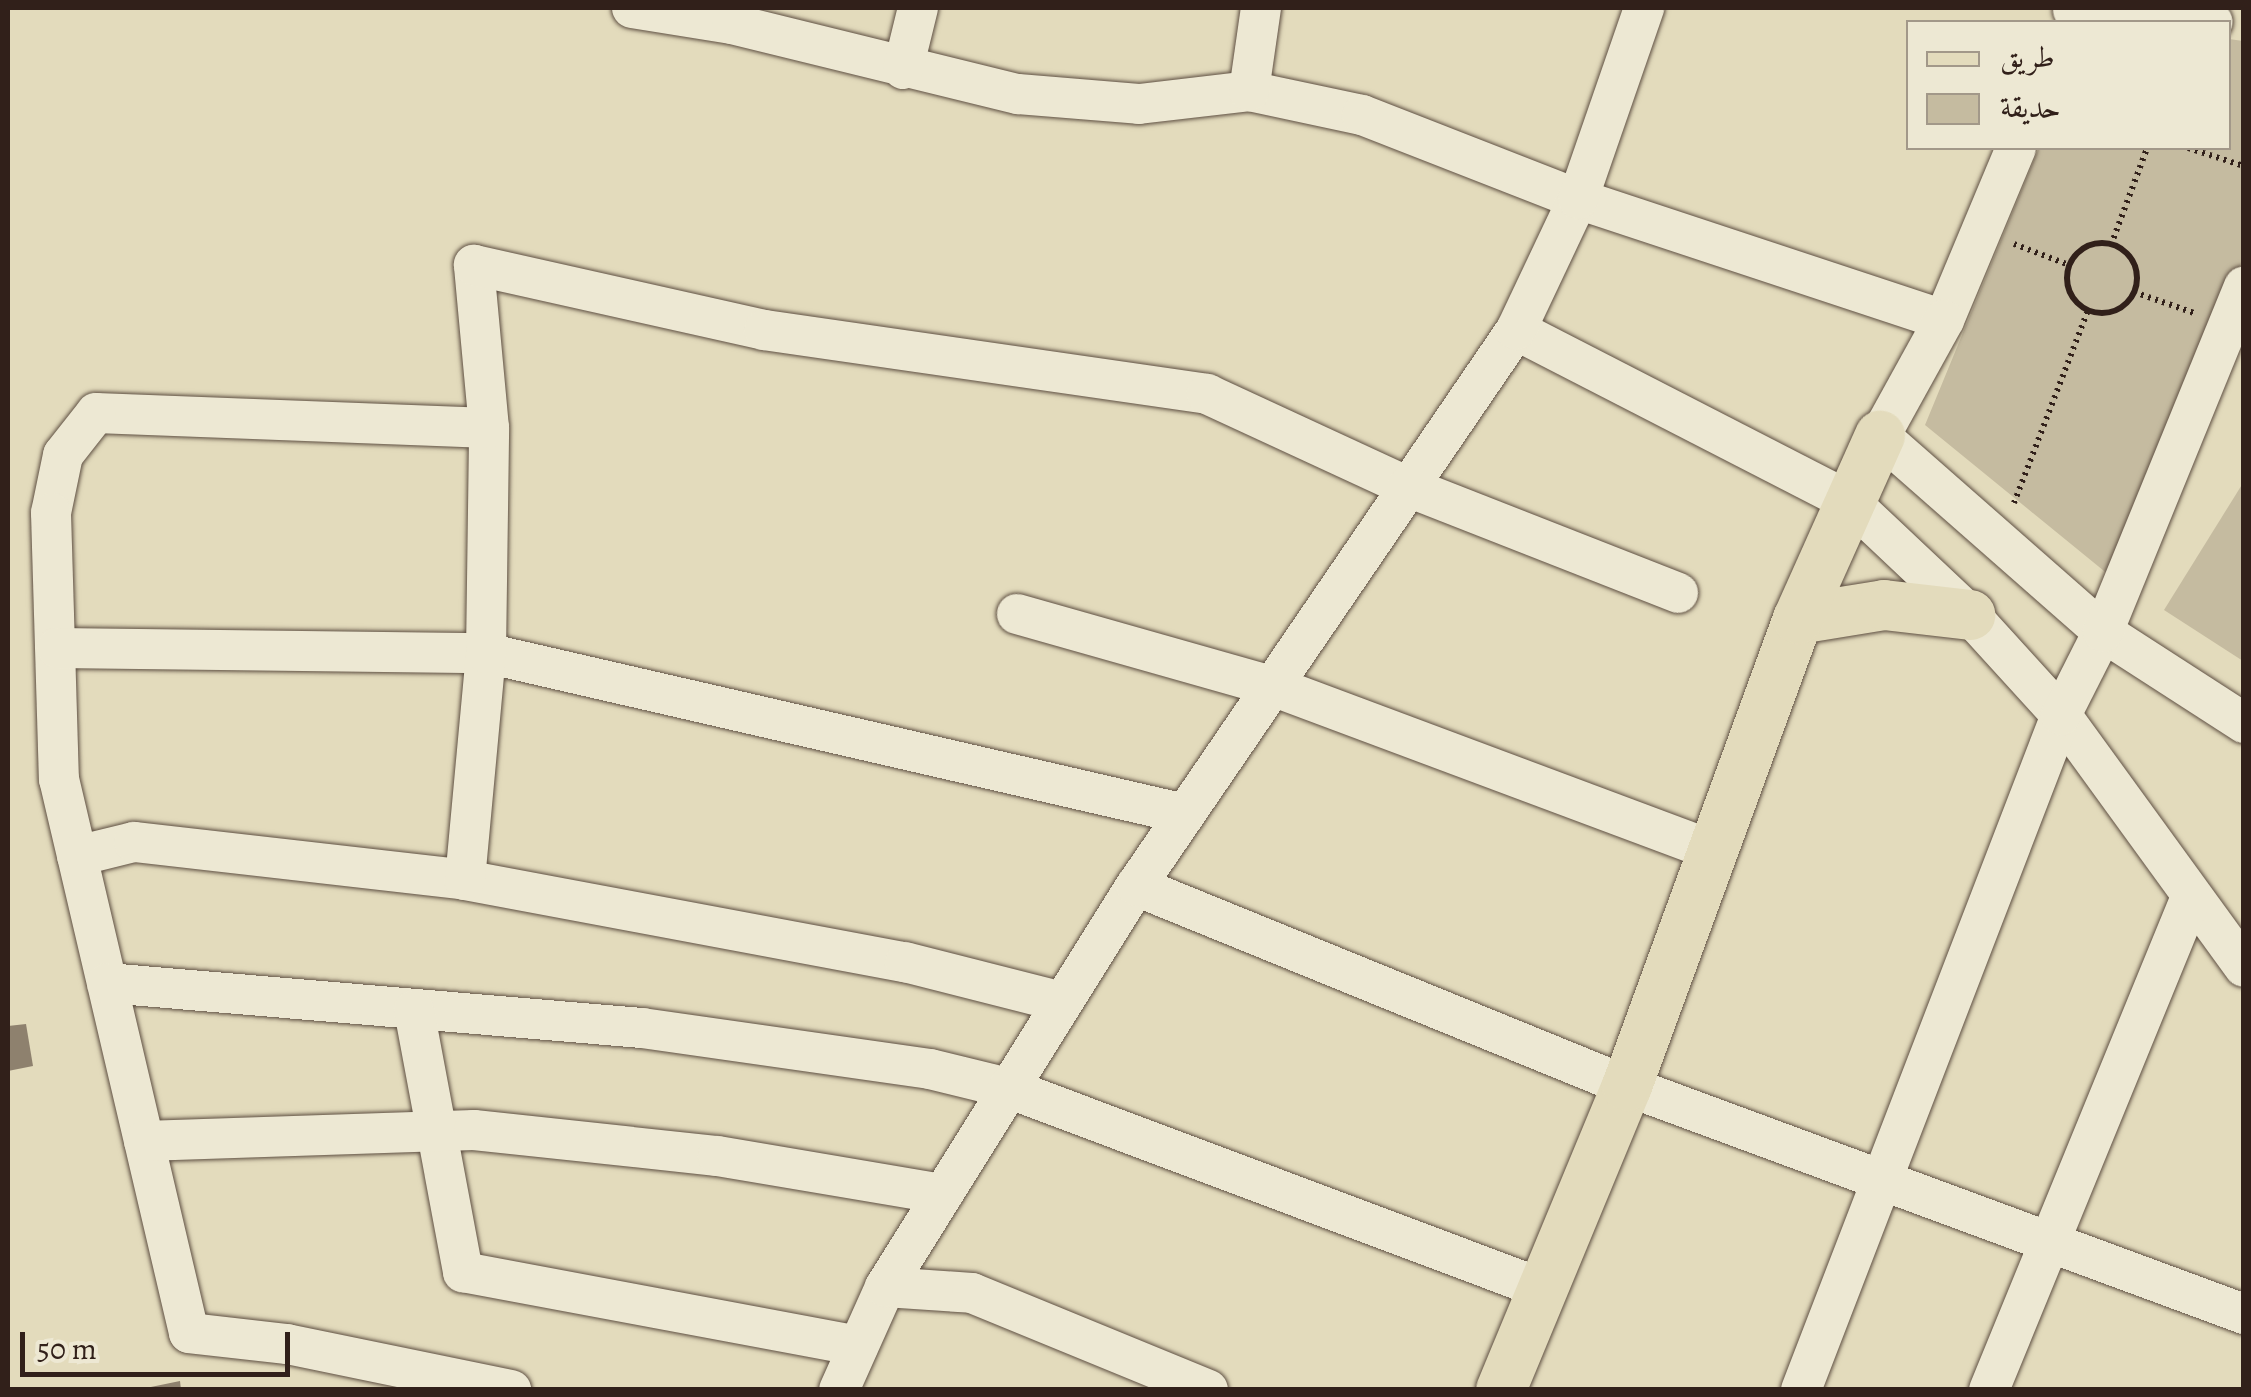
<!DOCTYPE html>
<html>
<head>
<meta charset="utf-8">
<style>
	body { margin:0 }
	#map { position:relative; width:2251px; height:1397px; overflow:hidden; background:#e3dbbc; font-family:Alegreya,Amiri,serif }
	div>[style] { position:absolute }
	.green>* { inset:0; background:#c5bba0 }
	.building>* { inset:0; background:#8e816e }
	.path>* { height:6px; margin-top:-3px; transform-origin:0; background:repeating-linear-gradient(90deg,#31201a 0 2.5px,transparent 0 7.5px) }
	.path>.ring { margin:-3px; padding:0; box-sizing:content-box; background:none; border:6px solid #31201a; border-radius:50% }
	.roads { filter:drop-shadow(0 0 2px #5e4f42) drop-shadow(0 0 2px #5e4f42) }
	.minor>* { height:40px; margin:-20px; padding:0 20px; transform-origin:20px; border-radius:20px; background:#ede8d3 }
	.major>* { height:50px; margin:-25px; padding:0 25px; transform-origin:25px; border-radius:25px; background:#e3dbbc }
	span { translate:-50% -50%; white-space:nowrap; text-align:center; line-height:1.15; -webkit-text-stroke:10px #ede8d3; paint-order:stroke }
	.frame { position:absolute; inset:0; border:10px solid #31201a; pointer-events:none }
	.legend { position:absolute; left:1906px; top:20px; width:325px; height:130px; box-sizing:border-box; background:#ede8d3; border:2px solid #a29889; margin:0; padding:12px 18px; list-style:none; font-size:30px; color:#31201a }
	.legend li { display:flex; align-items:center; gap:20px; height:50px }
	.legend b { width:50px; border:2px solid #a29889 }
	.scale { position:absolute; left:20px; top:1332px; width:270px; height:45px; box-sizing:border-box; border:5px solid #31201a; border-top:0; padding-left:12px; font-size:30px; line-height:35px; white-space:nowrap; color:#31201a; -webkit-text-stroke:8px #ede8d3; paint-order:stroke }
</style>
</head>
<body>
<div id="map">
	<div class="green">
		<div style="clip-path:polygon(2229px 39px,2243px 41px,2243px 258px,2120px 584px,1925px 425px,2039px 148px,2228px 148px)"></div>
		<div style="clip-path:polygon(2243px 483px,2243px 661px,2164px 610px)"></div>
	</div>
	<div class="building">
		<div style="clip-path:polygon(26px 1024px,33px 1066px,8px 1071px,8px 1026px)"></div>
		<div style="clip-path:polygon(180px 1381px,181px 1390px,146px 1390px,146px 1388px)"></div>
	</div>
	<div class="path">
		<div style="left:2188px;top:148px;width:59px;rotate:17.8deg"></div>
		<div class="ring" style="left:2067px;top:243px;width:64px;height:64px"></div>
		<div style="left:2014px;top:244px;width:59px;rotate:20.9deg"></div>
		<div style="left:2111px;top:245px;width:103px;rotate:-69.6deg"></div>
		<div style="left:2134px;top:292px;width:64px;rotate:19.3deg"></div>
		<div style="left:2014px;top:503px;width:207px;rotate:-69deg"></div>
	</div>
	<div class="roads">
		<div class="minor">
			<div style="left:632px;top:8px;width:101px;rotate:9.1deg"></div>
			<div style="left:732px;top:24px;width:294px;rotate:13.8deg"></div>
			<div style="left:1018px;top:94px;width:121px;rotate:4.7deg"></div>
			<div style="left:1139px;top:104px;width:111px;rotate:-6.7deg"></div>
			<div style="left:1249px;top:91px;width:116px;rotate:12deg"></div>
			<div style="left:1362px;top:115px;width:232px;rotate:21.3deg"></div>
			<div style="left:1578px;top:199px;width:385px;rotate:18.3deg"></div>
			<div style="left:2073px;top:10px;width:140px;rotate:4.9deg"></div>
			<div style="left:903px;top:69px;width:63px;rotate:-76.2deg"></div>
			<div style="left:1249px;top:91px;width:84px;rotate:-81.8deg"></div>
			<div style="left:2016px;top:148px;width:186px;rotate:112.7deg"></div>
			<div style="left:1944px;top:320px;width:132px;rotate:118.9deg"></div>
			<div style="left:1880px;top:436px;width:297px;rotate:41.3deg"></div>
			<div style="left:2103px;top:632px;width:168px;rotate:32.8deg"></div>
			<div style="left:1516px;top:330px;width:374px;rotate:27.2deg"></div>
			<div style="left:1849px;top:501px;width:166px;rotate:43.3deg"></div>
			<div style="left:1970px;top:615px;width:135px;rotate:47.7deg"></div>
			<div style="left:2061px;top:715px;width:311px;rotate:54deg"></div>
			<div style="left:489px;top:428px;width:393px;rotate:-177.8deg"></div>
			<div style="left:96px;top:413px;width:53px;rotate:128.2deg"></div>
			<div style="left:63px;top:455px;width:59px;rotate:101.7deg"></div>
			<div style="left:51px;top:513px;width:266px;rotate:88.3deg"></div>
			<div style="left:59px;top:779px;width:569px;rotate:76.79deg"></div>
			<div style="left:189px;top:1333px;width:99px;rotate:6.4deg"></div>
			<div style="left:287px;top:1344px;width:229px;rotate:11.6deg"></div>
			<div style="left:1017px;top:614px;width:268px;rotate:15.8deg"></div>
			<div style="left:1275px;top:687px;width:465px;rotate:20.5deg"></div>
			<div style="left:57px;top:648px;width:429px;rotate:0.7deg"></div>
			<div style="left:486px;top:653px;width:717px;rotate:12.97deg"></div>
			<div style="left:77px;top:856px;width:59px;rotate:-13.8deg"></div>
			<div style="left:134px;top:842px;width:333px;rotate:6.5deg"></div>
			<div style="left:465px;top:880px;width:448px;rotate:10.6deg"></div>
			<div style="left:905px;top:962px;width:162px;rotate:14.3deg"></div>
			<div style="left:465px;top:880px;width:228px;rotate:-84.7deg"></div>
			<div style="left:486px;top:653px;width:225px;rotate:-89.2deg"></div>
			<div style="left:489px;top:428px;width:164px;rotate:-95.3deg"></div>
			<div style="left:474px;top:265px;width:297px;rotate:12.6deg"></div>
			<div style="left:764px;top:330px;width:448px;rotate:8.2deg"></div>
			<div style="left:1207px;top:394px;width:221px;rotate:24.8deg"></div>
			<div style="left:1408px;top:487px;width:290px;rotate:21.4deg"></div>
			<div style="left:1136px;top:886px;width:530px;rotate:22.16deg"></div>
			<div style="left:1627px;top:1086px;width:658px;rotate:20.28deg"></div>
			<div style="left:107px;top:983px;width:537px;rotate:4.81deg"></div>
			<div style="left:642px;top:1028px;width:291px;rotate:8.1deg"></div>
			<div style="left:930px;top:1069px;width:80px;rotate:13.7deg"></div>
			<div style="left:1008px;top:1088px;width:572px;rotate:20.59deg"></div>
			<div style="left:414px;top:1010px;width:267px;rotate:79.4deg"></div>
			<div style="left:463px;top:1272px;width:402px;rotate:10.6deg"></div>
			<div style="left:144px;top:1141px;width:330px;rotate:-1.9deg"></div>
			<div style="left:474px;top:1130px;width:245px;rotate:6.1deg"></div>
			<div style="left:718px;top:1156px;width:228px;rotate:9.6deg"></div>
			<div style="left:885px;top:1287px;width:87px;rotate:3.9deg"></div>
			<div style="left:972px;top:1293px;width:255px;rotate:22.3deg"></div>
			<div style="left:839px;top:1390px;width:113px;rotate:-65.9deg"></div>
			<div style="left:885px;top:1287px;width:473px;rotate:-58deg"></div>
			<div style="left:1136px;top:886px;width:673px;rotate:-55.65deg"></div>
			<div style="left:1516px;top:330px;width:145px;rotate:-64.7deg"></div>
			<div style="left:1578px;top:199px;width:202px;rotate:-70.9deg"></div>
			<div style="left:1801px;top:1390px;width:723px;rotate:-68.93deg"></div>
			<div style="left:2061px;top:715px;width:93px;rotate:-63.2deg"></div>
			<div style="left:2103px;top:632px;width:373px;rotate:-67.8deg"></div>
			<div style="left:1989px;top:1390px;width:533px;rotate:-67.72deg"></div>
		</div>
		<div class="major">
			<div style="left:1798px;top:619px;width:87px;rotate:-9.2deg"></div>
			<div style="left:1884px;top:605px;width:87px;rotate:6.6deg"></div>
			<div style="left:1501px;top:1390px;width:329px;rotate:-67.5deg"></div>
			<div style="left:1627px;top:1086px;width:497px;rotate:-69.9deg"></div>
			<div style="left:1798px;top:619px;width:201px;rotate:-65.9deg"></div>
		</div>
	</div>
	<div class="frame"></div>
	<ul class="legend">
	<li><b style="height:12px;background:#e3dbbc"></b>طريق</li>
	<li><b style="height:28px;background:#c5bba0"></b>حديقة</li>
	</ul>
	<div class="scale">50 m</div>
</div>
</body>
</html>
